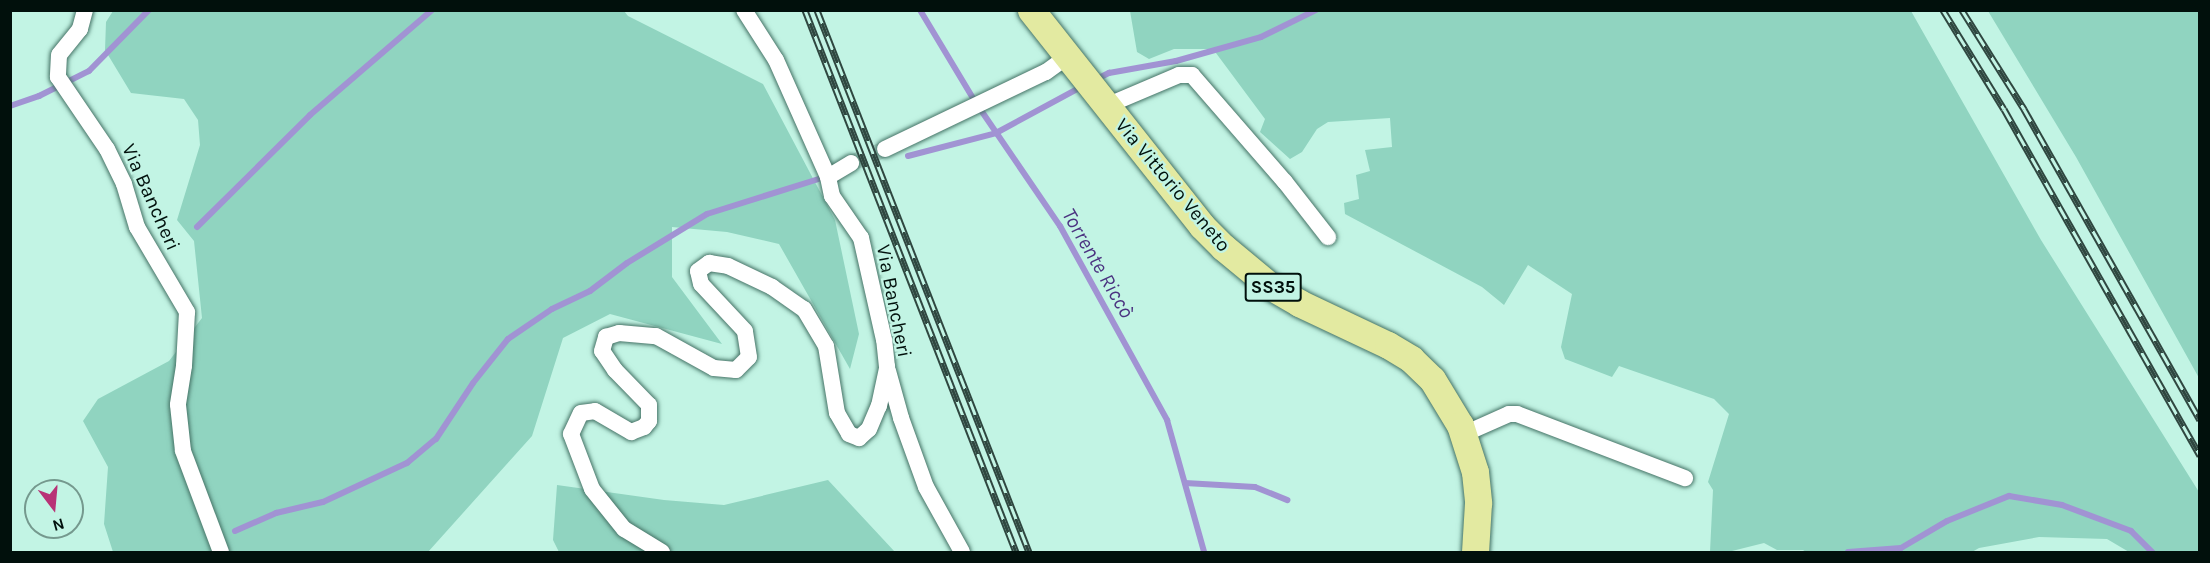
<!DOCTYPE html>
<html>
<head>
<meta charset="utf-8">
<style>
	body { margin:0 }
	#map { position:relative; width:2210px; height:563px; overflow:hidden; background:#c2f4e4; font-family:Karla,sans-serif }
	div>[style] { position:absolute }
	.green>* { inset:0; background:#90d4c0 }
	.stream>* { height:6px; margin:-3px; padding:0 3px; transform-origin:3px; border-radius:3px; background:#a193d3 }
	.street-tunnel>* { height:16px; margin-top:-8px; transform-origin:0; background:repeating-linear-gradient(90deg,#a5d2c4 0 16px,transparent 0 24px) }
	.roads { filter:drop-shadow(0 0 2px #457366) drop-shadow(0 0 2px #457366) }
	.street>* { height:16px; margin:-8px; padding:0 8px; transform-origin:8px; border-radius:8px; background:#fff }
	.primary>* { height:27px; margin:-13.5px; padding:0 13.5px; transform-origin:13.5px; border-radius:13.5px; background:#e3eaa1 }
	.rail>* { height:7px; margin-top:-3.5px; transform-origin:0; background:repeating-linear-gradient(90deg,#c2f4e4 0 14px,#2f4740 0 28px); box-sizing:border-box; border-block:2px solid #2f4740 }
	span { translate:-50% -50%; white-space:nowrap; text-align:center; line-height:1.15; -webkit-text-stroke:4.5px #c2f4e4; paint-order:stroke }
	.shield-label span { padding:2px 4px; background:#c2f4e4; border:2px solid; border-radius:4px; -webkit-text-stroke-width:0 }
	.shield-label { font-size:18px; color:#01100c; font-weight:700 }
	.street-label { font-size:20px; color:#01100c }
	.water-label { font-size:21px; color:#4b3380; font-style:italic }
	.frame { position:absolute; inset:0; border:12px solid #01100c; pointer-events:none }
	.north { position:absolute; left:24px; top:479px; width:60px; height:60px; box-sizing:border-box; background:#c2f4e4; border:2px solid #75998e; border-radius:50%; rotate:164deg; font-size:16px; font-weight:700; line-height:24px; text-align:center; color:#01100c }
	.north::after { content:''; display:block; margin:auto; width:21px; height:27px; background:#b83276; clip-path:polygon(50% 0,100% 100%,50% 72%,0 100%) }
</style>
</head>
<body>
<div id="map">
	<div class="green">
		<div style="clip-path:polygon(113px 11px,624px 11px,628px 16px,763px 84px,835px 220px,859px 334px,850px 369px,779px 244px,727px 232px,672px 227px,672px 277px,722px 344px,610px 314px,563px 338px,532px 436px,428px 552px,113px 552px,104px 524px,108px 467px,83px 421px,98px 399px,169px 361px,202px 318px,194px 241px,177px 220px,200px 145px,198px 120px,184px 99px,131px 93px,105px 50px,106px 22px)"></div>
		<div style="clip-path:polygon(1130px 11px,1911px 11px,2041px 240px,2199px 492px,2199px 552px,2129px 552px,2107px 539px,2039px 537px,1979px 548px,1972px 552px,1806px 552px,1803px 550px,1777px 550px,1764px 543px,1728px 552px,1710px 552px,1713px 490px,1708px 482px,1729px 414px,1714px 399px,1619px 366px,1612px 377px,1565px 359px,1561px 347px,1572px 294px,1528px 265px,1504px 305px,1482px 287px,1345px 214px,1344px 203px,1359px 199px,1356px 175px,1370px 171px,1365px 150px,1392px 147px,1390px 118px,1328px 122px,1317px 129px,1302px 152px,1290px 159px,1260px 132px,1265px 119px,1213px 49px,1174px 49px,1149px 59px,1137px 52px)"></div>
		<div style="clip-path:polygon(1988px 11px,2199px 11px,2199px 378px,2076px 157px)"></div>
		<div style="clip-path:polygon(828px 480px,895px 552px,559px 552px,553px 540px,557px 485px,664px 500px,724px 505px)"></div>
	</div>
	<div class="stream">
		<div style="left:920px;top:10px;width:105px;rotate:59deg"></div>
		<div style="left:974px;top:100px;width:153px;rotate:55.7deg"></div>
		<div style="left:1060px;top:226px;width:222px;rotate:61.1deg"></div>
		<div style="left:1167px;top:420px;width:137px;rotate:74.3deg"></div>
		<div style="left:1095px;top:80px;width:16px;rotate:-27deg"></div>
		<div style="left:1109px;top:73px;width:68px;rotate:-10.2deg"></div>
		<div style="left:1176px;top:61px;width:88px;rotate:-15.8deg"></div>
		<div style="left:1261px;top:37px;width:61px;rotate:-26.1deg"></div>
		<div style="left:10px;top:106px;width:31px;rotate:-19deg"></div>
		<div style="left:39px;top:96px;width:56px;rotate:-26.6deg"></div>
		<div style="left:89px;top:71px;width:86px;rotate:-45.5deg"></div>
		<div style="left:908px;top:156px;width:91px;rotate:-14.6deg"></div>
		<div style="left:996px;top:133px;width:99px;rotate:-28.4deg"></div>
		<div style="left:197px;top:227px;width:159px;rotate:-44.7deg"></div>
		<div style="left:310px;top:115px;width:161px;rotate:-40.7deg"></div>
		<div style="left:1185px;top:483px;width:70px;rotate:3.3deg"></div>
		<div style="left:1255px;top:487px;width:35px;rotate:22deg"></div>
		<div style="left:235px;top:531px;width:45px;rotate:-23.7deg"></div>
		<div style="left:276px;top:513px;width:48px;rotate:-13.2deg"></div>
		<div style="left:323px;top:502px;width:93px;rotate:-24.9deg"></div>
		<div style="left:407px;top:463px;width:38px;rotate:-40deg"></div>
		<div style="left:436px;top:439px;width:67px;rotate:-56.5deg"></div>
		<div style="left:473px;top:383px;width:56px;rotate:-51.5deg"></div>
		<div style="left:508px;top:339px;width:53px;rotate:-34.3deg"></div>
		<div style="left:552px;top:309px;width:42px;rotate:-25.3deg"></div>
		<div style="left:590px;top:291px;width:46px;rotate:-37.1deg"></div>
		<div style="left:627px;top:263px;width:94px;rotate:-31.5deg"></div>
		<div style="left:707px;top:214px;width:117px;rotate:-17.4deg"></div>
		<div style="left:1848px;top:552px;width:53px;rotate:-4.3deg"></div>
		<div style="left:1901px;top:548px;width:53px;rotate:-30.4deg"></div>
		<div style="left:1947px;top:521px;width:67px;rotate:-22deg"></div>
		<div style="left:2009px;top:496px;width:54px;rotate:9.6deg"></div>
		<div style="left:2062px;top:505px;width:74px;rotate:20.6deg"></div>
		<div style="left:2131px;top:531px;width:30px;rotate:45deg"></div>
	</div>
	<div class="street-tunnel">
		<div style="left:851px;top:163px;width:37px;rotate:-22deg"></div>
	</div>
	<div class="roads">
		<div class="street">
			<div style="left:85px;top:10px;width:20px;rotate:105deg"></div>
			<div style="left:80px;top:29px;width:33px;rotate:129deg"></div>
			<div style="left:59px;top:55px;width:22px;rotate:93deg"></div>
			<div style="left:58px;top:77px;width:87px;rotate:55.8deg"></div>
			<div style="left:107px;top:149px;width:39px;rotate:64deg"></div>
			<div style="left:124px;top:184px;width:45px;rotate:73.2deg"></div>
			<div style="left:137px;top:227px;width:99px;rotate:59.5deg"></div>
			<div style="left:187px;top:312px;width:54px;rotate:93.2deg"></div>
			<div style="left:184px;top:366px;width:39px;rotate:99deg"></div>
			<div style="left:178px;top:405px;width:46px;rotate:83.8deg"></div>
			<div style="left:183px;top:451px;width:108px;rotate:69.4deg"></div>
			<div style="left:744px;top:10px;width:59px;rotate:57.4deg"></div>
			<div style="left:776px;top:60px;width:128px;rotate:66deg"></div>
			<div style="left:1106px;top:106px;width:79px;rotate:-23deg"></div>
			<div style="left:1179px;top:75px;width:13px"></div>
			<div style="left:1192px;top:75px;width:142px;rotate:49deg"></div>
			<div style="left:1285px;top:182px;width:70px;rotate:52deg"></div>
			<div style="left:885px;top:149px;width:178px;rotate:-25.6deg"></div>
			<div style="left:1046px;top:72px;width:26px;rotate:-36deg"></div>
			<div style="left:888px;top:371px;width:49px;rotate:74.5deg"></div>
			<div style="left:901px;top:418px;width:73px;rotate:70.1deg"></div>
			<div style="left:926px;top:487px;width:74px;rotate:61deg"></div>
			<div style="left:1464px;top:434px;width:49px;rotate:-24deg"></div>
			<div style="left:1509px;top:414px;width:8px"></div>
			<div style="left:1517px;top:414px;width:180px;rotate:20.9deg"></div>
			<div style="left:662px;top:552px;width:44px;rotate:-148.8deg"></div>
			<div style="left:624px;top:529px;width:51px;rotate:-128.7deg"></div>
			<div style="left:592px;top:489px;width:59px;rotate:-110.9deg"></div>
			<div style="left:571px;top:434px;width:23px;rotate:-65deg"></div>
			<div style="left:581px;top:413px;width:14px;rotate:-8deg"></div>
			<div style="left:595px;top:411px;width:42px;rotate:30.3deg"></div>
			<div style="left:631px;top:432px;width:14px;rotate:-21deg"></div>
			<div style="left:644px;top:427px;width:8px;rotate:-50deg"></div>
			<div style="left:649px;top:421px;width:16px;rotate:-90deg"></div>
			<div style="left:649px;top:405px;width:49px;rotate:-134.2deg"></div>
			<div style="left:615px;top:370px;width:23px;rotate:-124deg"></div>
			<div style="left:602px;top:351px;width:15px;rotate:-74deg"></div>
			<div style="left:606px;top:337px;width:14px;rotate:-17deg"></div>
			<div style="left:619px;top:333px;width:37px;rotate:5deg"></div>
			<div style="left:656px;top:336px;width:66px;rotate:28.9deg"></div>
			<div style="left:714px;top:368px;width:22px;rotate:5deg"></div>
			<div style="left:736px;top:370px;width:18px;rotate:-45deg"></div>
			<div style="left:749px;top:357px;width:26px;rotate:-99deg"></div>
			<div style="left:745px;top:331px;width:64px;rotate:-133.1deg"></div>
			<div style="left:701px;top:284px;width:13px;rotate:-103deg"></div>
			<div style="left:698px;top:271px;width:14px;rotate:-36deg"></div>
			<div style="left:709px;top:263px;width:19px;rotate:9deg"></div>
			<div style="left:728px;top:266px;width:49px;rotate:25.5deg"></div>
			<div style="left:772px;top:287px;width:39px;rotate:35deg"></div>
			<div style="left:804px;top:309px;width:43px;rotate:59.3deg"></div>
			<div style="left:826px;top:346px;width:68px;rotate:80.7deg"></div>
			<div style="left:837px;top:413px;width:24px;rotate:60deg"></div>
			<div style="left:849px;top:434px;width:11px;rotate:22deg"></div>
			<div style="left:859px;top:438px;width:13px;rotate:-42deg"></div>
			<div style="left:869px;top:429px;width:25px;rotate:-67deg"></div>
			<div style="left:879px;top:406px;width:40px;rotate:-78deg"></div>
			<div style="left:887px;top:367px;width:27px;rotate:-96deg"></div>
			<div style="left:884px;top:340px;width:105px;rotate:-102.7deg"></div>
			<div style="left:861px;top:238px;width:51px;rotate:-124.6deg"></div>
			<div style="left:832px;top:196px;width:19px;rotate:-102deg"></div>
			<div style="left:828px;top:177px;width:27px;rotate:-31deg"></div>
		</div>
		<div class="primary">
			<div style="left:1031px;top:10px;width:275px;rotate:51.6deg"></div>
			<div style="left:1202px;top:226px;width:30px;rotate:45deg"></div>
			<div style="left:1223px;top:247px;width:61px;rotate:39.7deg"></div>
			<div style="left:1270px;top:286px;width:34px;rotate:30deg"></div>
			<div style="left:1299px;top:303px;width:98px;rotate:25.3deg"></div>
			<div style="left:1388px;top:345px;width:27px;rotate:31deg"></div>
			<div style="left:1411px;top:359px;width:29px;rotate:44deg"></div>
			<div style="left:1432px;top:379px;width:54px;rotate:58.7deg"></div>
			<div style="left:1460px;top:425px;width:49px;rotate:72.3deg"></div>
			<div style="left:1475px;top:472px;width:31px;rotate:84deg"></div>
			<div style="left:1478px;top:503px;width:49px;rotate:93.5deg"></div>
		</div>
	</div>
	<div class="rail">
		<div style="left:805px;top:10px;width:582px;rotate:68.73deg"></div>
		<div style="left:817px;top:10px;width:582px;rotate:68.64deg"></div>
		<div style="left:1943px;top:10px;width:116px;rotate:58.4deg"></div>
		<div style="left:2004px;top:109px;width:398px;rotate:60.5deg"></div>
		<div style="left:1962px;top:10px;width:117px;rotate:57.9deg"></div>
		<div style="left:2024px;top:109px;width:357px;rotate:60.5deg"></div>
	</div>
	<div class="shield-label">
		<span style="left:1273px;top:287px">SS35</span>
	</div>
	<div class="street-label">
		<span style="left:1173px;top:185px;rotate:50deg">Via Vittorio Veneto</span>
		<span style="left:151px;top:197px;rotate:66deg">Via Bancheri</span>
		<span style="left:894px;top:301px;rotate:79deg">Via Bancheri</span>
	</div>
	<div class="water-label">
		<span style="left:1098px;top:263px;rotate:60deg">Torrente Riccò</span>
	</div>
	<div class="frame"></div>
	<div class="north">N</div>
</div>
</body>
</html>
